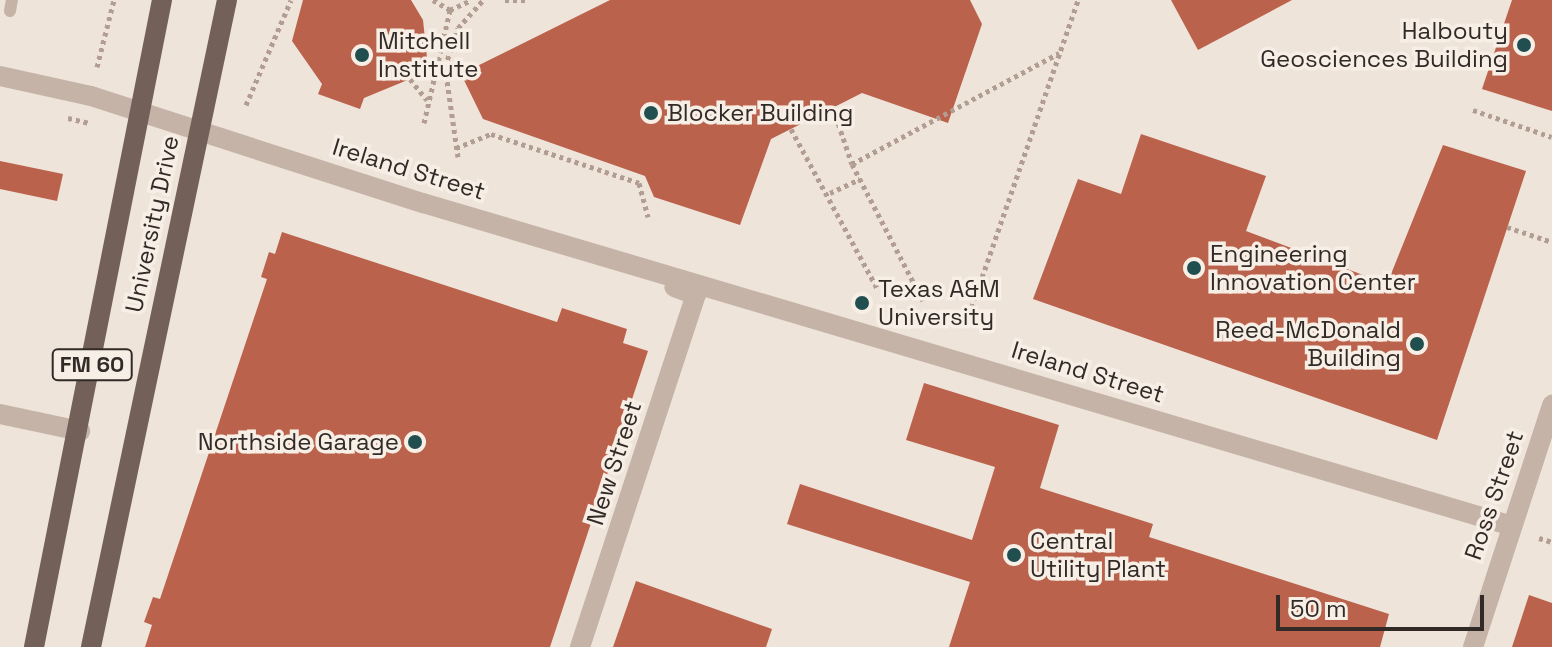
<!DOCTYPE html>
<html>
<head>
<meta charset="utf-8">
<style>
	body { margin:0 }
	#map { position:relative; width:1552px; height:647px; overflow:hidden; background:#eee4da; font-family:"Space Grotesk",sans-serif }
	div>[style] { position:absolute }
	.building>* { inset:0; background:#ba624c }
	.path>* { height:5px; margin-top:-2.5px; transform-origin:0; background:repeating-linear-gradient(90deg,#b19d91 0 4px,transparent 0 8px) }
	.lane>* { height:12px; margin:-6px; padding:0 6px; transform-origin:6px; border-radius:6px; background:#c5b3a7 }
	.street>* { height:20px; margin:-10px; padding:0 10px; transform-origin:10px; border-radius:10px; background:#c5b3a7 }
	.primary>* { height:20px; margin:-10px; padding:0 10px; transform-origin:10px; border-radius:10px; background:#736159 }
	.dots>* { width:22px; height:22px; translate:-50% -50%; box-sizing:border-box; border:4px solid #f7eee5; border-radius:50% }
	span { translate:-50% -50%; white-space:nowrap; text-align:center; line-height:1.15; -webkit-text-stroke:7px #f7eee5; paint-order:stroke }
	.shield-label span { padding:2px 6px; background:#f7eee5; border:2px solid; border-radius:6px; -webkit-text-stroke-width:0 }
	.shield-label { font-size:22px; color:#322a27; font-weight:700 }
	.poi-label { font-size:24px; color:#322a27 }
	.right { translate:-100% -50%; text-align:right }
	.left { translate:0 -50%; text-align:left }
	.street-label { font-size:24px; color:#322a27 }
	.scale { position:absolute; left:1276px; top:595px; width:208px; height:36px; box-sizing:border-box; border:4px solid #322a27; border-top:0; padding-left:10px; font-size:24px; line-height:28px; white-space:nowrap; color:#322a27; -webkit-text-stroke:6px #f7eee5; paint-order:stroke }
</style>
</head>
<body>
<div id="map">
	<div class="building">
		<div style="clip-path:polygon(303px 0,411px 0,423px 20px,427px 58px,410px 79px,364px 98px,360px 109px,318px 94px,322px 84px,292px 41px)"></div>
		<div style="clip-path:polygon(610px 0,970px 0,982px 24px,948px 123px,862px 93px,771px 139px,740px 225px,654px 197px,645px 176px,483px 119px,461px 74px)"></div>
		<div style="clip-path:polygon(1171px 0,1292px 0,1198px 50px)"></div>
		<div style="clip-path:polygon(1512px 0,1552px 0,1552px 111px,1482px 89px)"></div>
		<div style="clip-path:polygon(1141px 134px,1266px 176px,1246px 231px,1387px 284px,1443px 145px,1526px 171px,1437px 440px,1033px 299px,1078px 179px,1121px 194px)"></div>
		<div style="clip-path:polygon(0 161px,63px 174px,57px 201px,0 189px)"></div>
		<div style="clip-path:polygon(282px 232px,557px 322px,562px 308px,627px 329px,623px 343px,648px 351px,550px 647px,145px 647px,152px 625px,144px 622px,153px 597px,160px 599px,267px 279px,261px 277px,269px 252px,275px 254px)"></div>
		<div style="clip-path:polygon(924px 383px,1059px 425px,1040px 488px,1153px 524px,1149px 537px,1389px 614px,1380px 647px,949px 647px,970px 582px,787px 524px,800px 484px,972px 540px,995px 467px,906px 440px)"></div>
		<div style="clip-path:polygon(636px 581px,772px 629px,766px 647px,613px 647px)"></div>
		<div style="clip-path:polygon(1529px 595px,1552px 603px,1552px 647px,1512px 647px)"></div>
	</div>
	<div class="path">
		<div style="left:433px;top:0;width:20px;rotate:30deg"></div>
		<div style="left:505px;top:0;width:23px"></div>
		<div style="left:97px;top:67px;width:69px;rotate:-75.8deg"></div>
		<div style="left:410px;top:79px;width:27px;rotate:51deg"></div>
		<div style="left:246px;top:105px;width:114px;rotate:-66.8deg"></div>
		<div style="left:833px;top:108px;width:59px;rotate:71.3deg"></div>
		<div style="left:852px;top:164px;width:154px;rotate:62.6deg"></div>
		<div style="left:1473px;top:110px;width:83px;rotate:18.9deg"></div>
		<div style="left:68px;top:118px;width:22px;rotate:13deg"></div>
		<div style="left:424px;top:123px;width:116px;rotate:-77deg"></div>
		<div style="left:450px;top:10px;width:23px;rotate:-25deg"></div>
		<div style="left:791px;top:129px;width:181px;rotate:61.6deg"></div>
		<div style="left:456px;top:148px;width:38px;rotate:-22deg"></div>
		<div style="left:491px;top:134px;width:156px;rotate:18.3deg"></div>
		<div style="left:639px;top:183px;width:35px;rotate:75deg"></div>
		<div style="left:458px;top:157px;width:91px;rotate:-98.2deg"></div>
		<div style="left:445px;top:67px;width:41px;rotate:-71.6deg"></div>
		<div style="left:458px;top:28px;width:38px;rotate:-48deg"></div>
		<div style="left:852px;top:164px;width:235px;rotate:-28.2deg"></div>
		<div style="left:830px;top:193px;width:33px;rotate:-25deg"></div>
		<div style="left:1507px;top:227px;width:47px;rotate:18.4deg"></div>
		<div style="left:969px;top:315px;width:333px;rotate:-70.9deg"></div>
		<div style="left:1539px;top:538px;width:14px;rotate:17deg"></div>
	</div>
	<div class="lane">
		<div style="left:10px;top:11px;width:11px;rotate:-80deg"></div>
	</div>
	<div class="street">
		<div style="left:0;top:76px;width:93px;rotate:12.4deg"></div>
		<div style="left:91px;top:96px;width:349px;rotate:17.9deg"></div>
		<div style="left:423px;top:203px;width:1133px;rotate:16.52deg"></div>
		<div style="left:0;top:414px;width:82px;rotate:12deg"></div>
		<div style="left:580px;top:647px;width:371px;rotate:-71.8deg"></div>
		<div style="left:696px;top:295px;width:23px;rotate:-160deg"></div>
		<div style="left:1473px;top:647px;width:255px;rotate:-71.9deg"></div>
	</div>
	<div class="primary">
		<div style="left:34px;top:647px;width:660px;rotate:-78.81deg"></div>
		<div style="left:91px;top:647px;width:661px;rotate:-78.13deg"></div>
	</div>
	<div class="dots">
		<div style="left:1524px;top:45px;background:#214f50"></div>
		<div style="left:362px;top:55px;background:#214f50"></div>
		<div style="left:651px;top:113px;background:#214f50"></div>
		<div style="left:1194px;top:268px;background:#214f50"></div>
		<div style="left:862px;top:303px;background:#214f50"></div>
		<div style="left:1417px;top:344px;background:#214f50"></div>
		<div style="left:415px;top:442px;background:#214f50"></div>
		<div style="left:1014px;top:555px;background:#214f50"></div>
	</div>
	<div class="shield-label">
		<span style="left:92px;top:365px">FM 60</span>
	</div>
	<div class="poi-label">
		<span class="right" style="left:1508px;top:45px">Halbouty<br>Geosciences Building</span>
		<span class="left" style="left:378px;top:55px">Mitchell<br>Institute</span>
		<span class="left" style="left:667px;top:113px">Blocker Building</span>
		<span class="left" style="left:1210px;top:268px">Engineering<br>Innovation Center</span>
		<span class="left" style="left:878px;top:303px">Texas A&amp;M<br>University</span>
		<span class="right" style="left:1401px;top:344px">Reed-McDonald<br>Building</span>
		<span class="right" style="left:399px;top:442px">Northside Garage</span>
		<span class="left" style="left:1030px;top:555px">Central<br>Utility Plant</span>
	</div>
	<div class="street-label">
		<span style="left:409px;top:169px;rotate:17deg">Ireland Street</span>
		<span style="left:152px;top:224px;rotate:-78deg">University Drive</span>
		<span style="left:1088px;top:372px;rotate:17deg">Ireland Street</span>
		<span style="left:614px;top:463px;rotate:-72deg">New Street</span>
		<span style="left:1494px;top:495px;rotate:-71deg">Ross Street</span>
	</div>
	<div class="scale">50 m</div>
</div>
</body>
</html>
